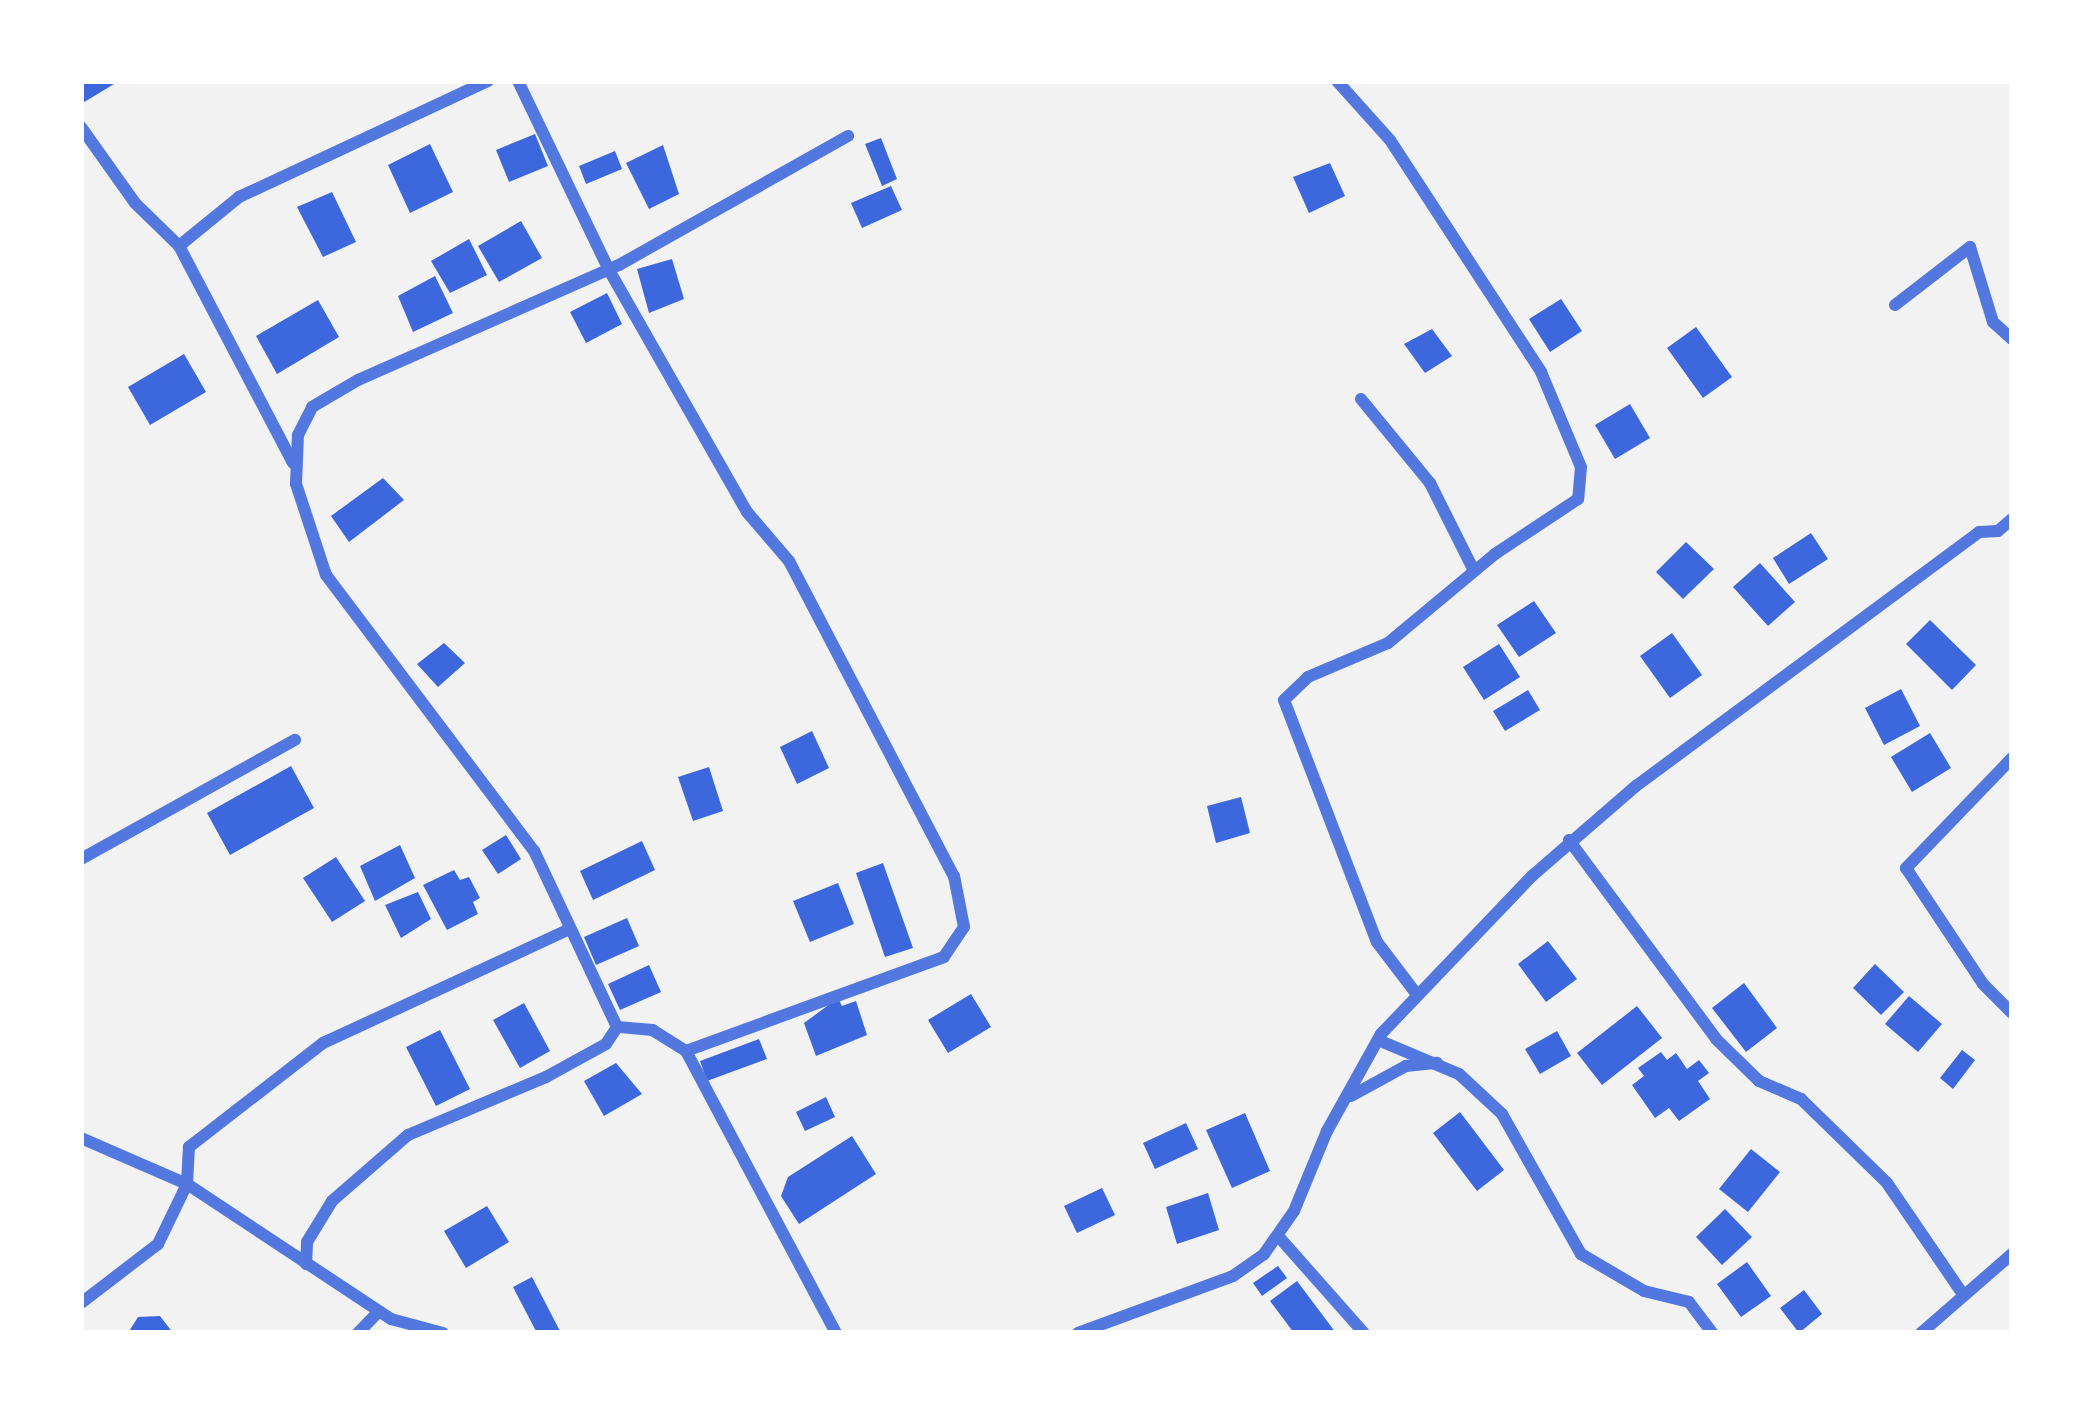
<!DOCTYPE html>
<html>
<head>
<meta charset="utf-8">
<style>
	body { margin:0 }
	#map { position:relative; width:2093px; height:1414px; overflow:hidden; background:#f2f2f2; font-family:"Work Sans",sans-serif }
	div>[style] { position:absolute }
	.building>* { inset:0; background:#3d67dc }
	.minor>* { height:12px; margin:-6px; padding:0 6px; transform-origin:6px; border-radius:6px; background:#5277de }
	span { translate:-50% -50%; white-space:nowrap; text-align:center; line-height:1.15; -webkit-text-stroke:10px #fff; paint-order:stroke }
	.frame { position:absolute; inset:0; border:84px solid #fff; pointer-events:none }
</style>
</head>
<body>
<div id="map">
	<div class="building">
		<div style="clip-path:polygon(81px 81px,119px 81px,81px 104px)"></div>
		<div style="clip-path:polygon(535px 134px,548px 166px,509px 182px,496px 150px)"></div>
		<div style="clip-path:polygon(881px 138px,897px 179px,882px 186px,865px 144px)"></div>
		<div style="clip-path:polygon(430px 144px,453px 192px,410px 213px,388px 165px)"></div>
		<div style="clip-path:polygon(663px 145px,679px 194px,649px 209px,626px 163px)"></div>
		<div style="clip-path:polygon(615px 151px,622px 169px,586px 184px,579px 166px)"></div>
		<div style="clip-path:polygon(1330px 163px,1345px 196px,1309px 213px,1293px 177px)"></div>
		<div style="clip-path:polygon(891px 186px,902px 210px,862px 228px,851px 203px)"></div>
		<div style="clip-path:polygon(332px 192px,356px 242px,323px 257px,297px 207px)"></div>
		<div style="clip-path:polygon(521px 221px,542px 258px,499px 282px,478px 246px)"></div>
		<div style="clip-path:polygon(469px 239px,487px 275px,450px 293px,431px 261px)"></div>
		<div style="clip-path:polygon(672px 259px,684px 299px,649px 313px,637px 269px)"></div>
		<div style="clip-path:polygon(435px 276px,453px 313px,413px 332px,398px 296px)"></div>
		<div style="clip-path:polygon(607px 293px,622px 324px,586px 343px,570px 312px)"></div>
		<div style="clip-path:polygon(1561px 299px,1582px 331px,1550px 352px,1529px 319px)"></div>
		<div style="clip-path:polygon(318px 300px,339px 337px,277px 374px,256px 336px)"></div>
		<div style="clip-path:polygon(1696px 327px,1732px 377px,1703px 398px,1667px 348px)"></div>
		<div style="clip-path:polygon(1432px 329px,1452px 356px,1425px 373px,1404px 344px)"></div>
		<div style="clip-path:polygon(184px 354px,206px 392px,150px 425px,128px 387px)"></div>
		<div style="clip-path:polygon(1630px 404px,1650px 438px,1615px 459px,1595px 425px)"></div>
		<div style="clip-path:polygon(383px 478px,404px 500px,349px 542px,331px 516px)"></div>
		<div style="clip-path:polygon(1811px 533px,1828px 559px,1789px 584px,1773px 558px)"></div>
		<div style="clip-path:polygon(1686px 542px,1714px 569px,1683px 599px,1656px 572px)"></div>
		<div style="clip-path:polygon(1760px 563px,1795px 602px,1768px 626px,1733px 587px)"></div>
		<div style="clip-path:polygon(1534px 601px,1556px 633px,1519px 657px,1497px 625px)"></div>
		<div style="clip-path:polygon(1930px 620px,1976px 665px,1952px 690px,1906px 644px)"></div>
		<div style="clip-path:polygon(1672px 633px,1702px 675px,1670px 698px,1640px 656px)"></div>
		<div style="clip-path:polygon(444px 643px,465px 663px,438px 687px,417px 664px)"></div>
		<div style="clip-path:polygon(1499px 644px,1520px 677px,1484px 700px,1463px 667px)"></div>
		<div style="clip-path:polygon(1901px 689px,1920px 726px,1884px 745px,1865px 708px)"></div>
		<div style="clip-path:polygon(1528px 690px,1540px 710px,1505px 731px,1493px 711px)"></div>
		<div style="clip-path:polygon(812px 731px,829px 768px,797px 784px,780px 747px)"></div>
		<div style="clip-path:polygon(1930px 733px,1951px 768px,1912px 792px,1891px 757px)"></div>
		<div style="clip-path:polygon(291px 766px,314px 808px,230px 855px,207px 813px)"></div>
		<div style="clip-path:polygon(709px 767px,723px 811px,693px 821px,678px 777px)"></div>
		<div style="clip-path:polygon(1241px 797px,1250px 833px,1216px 843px,1207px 806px)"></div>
		<div style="clip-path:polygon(506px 835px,521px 859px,498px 874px,482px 850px)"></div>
		<div style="clip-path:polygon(642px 841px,655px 870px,593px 900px,580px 871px)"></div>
		<div style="clip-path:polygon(400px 845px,415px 878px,375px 901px,360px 866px)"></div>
		<div style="clip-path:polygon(336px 857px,365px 901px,332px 922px,303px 878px)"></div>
		<div style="clip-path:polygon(883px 863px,913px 948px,885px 957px,856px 873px)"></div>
		<div style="clip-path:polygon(454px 870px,460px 880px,469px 877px,480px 898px,473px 902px,478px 914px,447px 930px,423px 885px)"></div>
		<div style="clip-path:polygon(838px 883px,854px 924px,810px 942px,793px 901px)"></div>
		<div style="clip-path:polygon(418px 892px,431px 919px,401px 938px,385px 905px)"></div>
		<div style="clip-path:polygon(627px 918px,639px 946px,596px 965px,584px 937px)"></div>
		<div style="clip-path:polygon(1548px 941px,1577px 979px,1546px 1002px,1518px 964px)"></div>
		<div style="clip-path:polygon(1875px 964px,1904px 992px,1881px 1015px,1853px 988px)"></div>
		<div style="clip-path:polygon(649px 965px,661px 992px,620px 1010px,608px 984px)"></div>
		<div style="clip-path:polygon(1744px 983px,1777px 1028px,1746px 1052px,1712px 1008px)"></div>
		<div style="clip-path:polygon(971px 994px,991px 1027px,948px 1053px,928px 1020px)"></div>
		<div style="clip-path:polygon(1909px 996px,1942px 1024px,1918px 1052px,1885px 1024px)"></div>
		<div style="clip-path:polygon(838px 998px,842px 1006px,856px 1001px,867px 1035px,816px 1056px,804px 1023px)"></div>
		<div style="clip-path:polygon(524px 1003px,550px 1051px,520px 1068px,493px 1020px)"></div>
		<div style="clip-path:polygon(1637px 1006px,1662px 1038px,1602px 1085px,1577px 1053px)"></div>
		<div style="clip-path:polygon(440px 1030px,470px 1089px,436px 1106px,406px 1047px)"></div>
		<div style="clip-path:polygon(1557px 1031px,1571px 1056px,1540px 1074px,1525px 1049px)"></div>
		<div style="clip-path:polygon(759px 1039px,767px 1059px,707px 1081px,700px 1061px)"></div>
		<div style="clip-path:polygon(1962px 1050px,1975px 1060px,1953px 1089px,1940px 1078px)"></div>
		<div style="clip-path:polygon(1661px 1052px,1667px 1060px,1676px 1053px,1687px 1069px,1699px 1060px,1709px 1073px,1698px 1081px,1710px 1099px,1679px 1121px,1669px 1108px,1655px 1118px,1632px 1085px,1644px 1076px,1638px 1068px)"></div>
		<div style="clip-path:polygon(616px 1063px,642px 1094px,604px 1116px,584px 1081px)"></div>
		<div style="clip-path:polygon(826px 1097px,835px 1117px,805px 1131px,796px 1112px)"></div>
		<div style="clip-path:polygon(1460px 1112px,1504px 1170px,1477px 1191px,1433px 1133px)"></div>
		<div style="clip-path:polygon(1245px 1113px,1270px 1171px,1232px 1188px,1206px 1130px)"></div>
		<div style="clip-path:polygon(1186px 1123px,1198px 1149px,1155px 1169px,1143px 1143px)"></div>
		<div style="clip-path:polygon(852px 1136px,876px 1174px,799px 1224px,781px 1196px,788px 1177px)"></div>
		<div style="clip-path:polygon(1751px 1149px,1780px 1172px,1748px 1212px,1719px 1189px)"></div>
		<div style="clip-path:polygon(1102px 1188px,1115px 1215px,1077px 1233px,1064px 1206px)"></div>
		<div style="clip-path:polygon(1208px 1193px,1219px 1230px,1177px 1244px,1166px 1207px)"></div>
		<div style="clip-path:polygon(487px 1206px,509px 1242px,466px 1268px,444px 1231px)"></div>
		<div style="clip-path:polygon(1725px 1209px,1752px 1237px,1722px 1265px,1696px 1237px)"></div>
		<div style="clip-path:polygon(1747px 1262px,1771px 1296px,1741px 1317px,1717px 1284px)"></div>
		<div style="clip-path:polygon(1278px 1266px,1287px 1278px,1262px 1296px,1253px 1283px)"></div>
		<div style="clip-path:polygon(532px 1277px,561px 1333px,537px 1333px,513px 1287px)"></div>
		<div style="clip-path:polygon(1297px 1281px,1336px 1333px,1294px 1333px,1270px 1301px)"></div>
		<div style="clip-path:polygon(1804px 1290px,1822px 1314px,1799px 1333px,1780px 1308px)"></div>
		<div style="clip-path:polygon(160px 1316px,173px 1333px,128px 1333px,138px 1317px)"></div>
	</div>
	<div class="minor">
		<div style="left:518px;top:81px;width:210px;rotate:64.3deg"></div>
		<div style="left:609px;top:270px;width:279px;rotate:60.3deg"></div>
		<div style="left:747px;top:512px;width:65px;rotate:49.4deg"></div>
		<div style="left:789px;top:561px;width:356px;rotate:62.4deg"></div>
		<div style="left:954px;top:876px;width:52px;rotate:78.9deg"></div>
		<div style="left:964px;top:927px;width:36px;rotate:124deg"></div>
		<div style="left:944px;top:957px;width:275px;rotate:160deg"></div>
		<div style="left:686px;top:1051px;width:319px;rotate:62deg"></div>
		<div style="left:1337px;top:81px;width:79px;rotate:48.1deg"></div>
		<div style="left:1390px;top:140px;width:277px;rotate:56.9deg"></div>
		<div style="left:1541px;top:372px;width:103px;rotate:67.2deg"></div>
		<div style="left:1581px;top:467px;width:32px;rotate:95deg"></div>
		<div style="left:1578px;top:499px;width:100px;rotate:146.5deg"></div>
		<div style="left:1495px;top:554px;width:139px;rotate:140.2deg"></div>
		<div style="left:1388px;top:643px;width:87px;rotate:157deg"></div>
		<div style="left:1308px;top:677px;width:33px;rotate:136deg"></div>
		<div style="left:1284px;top:700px;width:259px;rotate:69deg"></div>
		<div style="left:1377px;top:942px;width:63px;rotate:52.8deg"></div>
		<div style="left:81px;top:127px;width:93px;rotate:54.6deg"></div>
		<div style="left:135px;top:203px;width:62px;rotate:44.3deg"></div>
		<div style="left:1895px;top:305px;width:95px;rotate:-37.7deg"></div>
		<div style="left:1970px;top:247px;width:78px;rotate:73deg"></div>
		<div style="left:1993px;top:322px;width:25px;rotate:42deg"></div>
		<div style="left:1361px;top:399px;width:109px;rotate:50.6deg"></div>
		<div style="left:1430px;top:483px;width:98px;rotate:63.4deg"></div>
		<div style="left:293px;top:463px;width:245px;rotate:-117.7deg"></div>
		<div style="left:179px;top:246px;width:77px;rotate:-39.2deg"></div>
		<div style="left:239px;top:197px;width:275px;rotate:-25deg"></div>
		<div style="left:2012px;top:758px;width:153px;rotate:133.9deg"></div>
		<div style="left:1906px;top:868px;width:139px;rotate:56.4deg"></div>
		<div style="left:1983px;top:984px;width:41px;rotate:45deg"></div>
		<div style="left:1569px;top:840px;width:247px;rotate:53.5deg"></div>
		<div style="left:1716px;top:1039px;width:60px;rotate:44.3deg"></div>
		<div style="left:1759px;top:1081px;width:46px;rotate:23.2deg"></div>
		<div style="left:1801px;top:1099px;width:120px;rotate:44.3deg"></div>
		<div style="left:1887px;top:1183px;width:133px;rotate:55.7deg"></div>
		<div style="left:81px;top:859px;width:245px;rotate:-29.1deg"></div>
		<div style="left:1378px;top:1040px;width:88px;rotate:22.8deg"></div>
		<div style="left:1459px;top:1074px;width:59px;rotate:42.9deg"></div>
		<div style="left:1502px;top:1114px;width:161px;rotate:60.6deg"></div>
		<div style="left:1581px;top:1254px;width:73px;rotate:30.4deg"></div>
		<div style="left:1644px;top:1291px;width:46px;rotate:13.7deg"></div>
		<div style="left:1689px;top:1302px;width:39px;rotate:53deg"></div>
		<div style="left:686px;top:1051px;width:39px;rotate:-148deg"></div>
		<div style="left:653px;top:1030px;width:36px;rotate:-175deg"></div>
		<div style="left:617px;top:1027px;width:195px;rotate:-115.2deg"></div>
		<div style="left:534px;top:851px;width:346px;rotate:-127deg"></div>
		<div style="left:326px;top:575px;width:96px;rotate:-108.2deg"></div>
		<div style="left:296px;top:484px;width:49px;rotate:-87.7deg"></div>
		<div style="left:298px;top:435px;width:31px;rotate:-63deg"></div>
		<div style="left:312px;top:407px;width:53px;rotate:-30.4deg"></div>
		<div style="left:358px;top:380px;width:285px;rotate:-23.8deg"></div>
		<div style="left:619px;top:265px;width:263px;rotate:-29.4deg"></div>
		<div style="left:1351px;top:1096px;width:63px;rotate:-28.6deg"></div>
		<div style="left:1406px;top:1066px;width:31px;rotate:-6deg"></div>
		<div style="left:81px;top:1138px;width:116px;rotate:23.5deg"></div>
		<div style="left:187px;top:1184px;width:67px;rotate:115.8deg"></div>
		<div style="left:158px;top:1244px;width:97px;rotate:142.5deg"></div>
		<div style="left:1279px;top:1237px;width:128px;rotate:48.5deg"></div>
		<div style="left:306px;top:1264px;width:22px;rotate:-87deg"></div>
		<div style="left:307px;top:1242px;width:48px;rotate:-58.6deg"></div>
		<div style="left:332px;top:1201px;width:101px;rotate:-41deg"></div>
		<div style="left:408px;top:1135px;width:150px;rotate:-22.8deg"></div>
		<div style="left:546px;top:1077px;width:68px;rotate:-28.8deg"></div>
		<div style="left:606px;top:1044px;width:20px;rotate:-57deg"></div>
		<div style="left:358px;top:1333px;width:30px;rotate:-46deg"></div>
		<div style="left:443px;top:1333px;width:54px;rotate:-164.9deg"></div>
		<div style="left:391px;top:1319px;width:245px;rotate:-146.5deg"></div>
		<div style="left:187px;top:1184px;width:37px;rotate:-87deg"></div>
		<div style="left:189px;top:1147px;width:170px;rotate:-37.8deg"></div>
		<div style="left:323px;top:1043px;width:269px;rotate:-24.8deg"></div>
		<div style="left:1078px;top:1333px;width:165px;rotate:-20.2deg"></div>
		<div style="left:1233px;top:1276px;width:38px;rotate:-35deg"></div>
		<div style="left:1264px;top:1254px;width:52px;rotate:-55.1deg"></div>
		<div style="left:1294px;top:1211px;width:87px;rotate:-67.6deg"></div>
		<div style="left:1327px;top:1131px;width:111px;rotate:-60.9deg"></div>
		<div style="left:1381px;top:1034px;width:219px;rotate:-46.3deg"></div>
		<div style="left:1532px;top:876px;width:138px;rotate:-40.9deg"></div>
		<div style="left:1636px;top:786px;width:427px;rotate:-36.5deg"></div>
		<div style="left:1979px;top:532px;width:19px;rotate:-3deg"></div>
		<div style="left:1998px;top:531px;width:18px;rotate:-41deg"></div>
		<div style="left:1921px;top:1333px;width:121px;rotate:-41deg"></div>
	</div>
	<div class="frame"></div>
</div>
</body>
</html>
